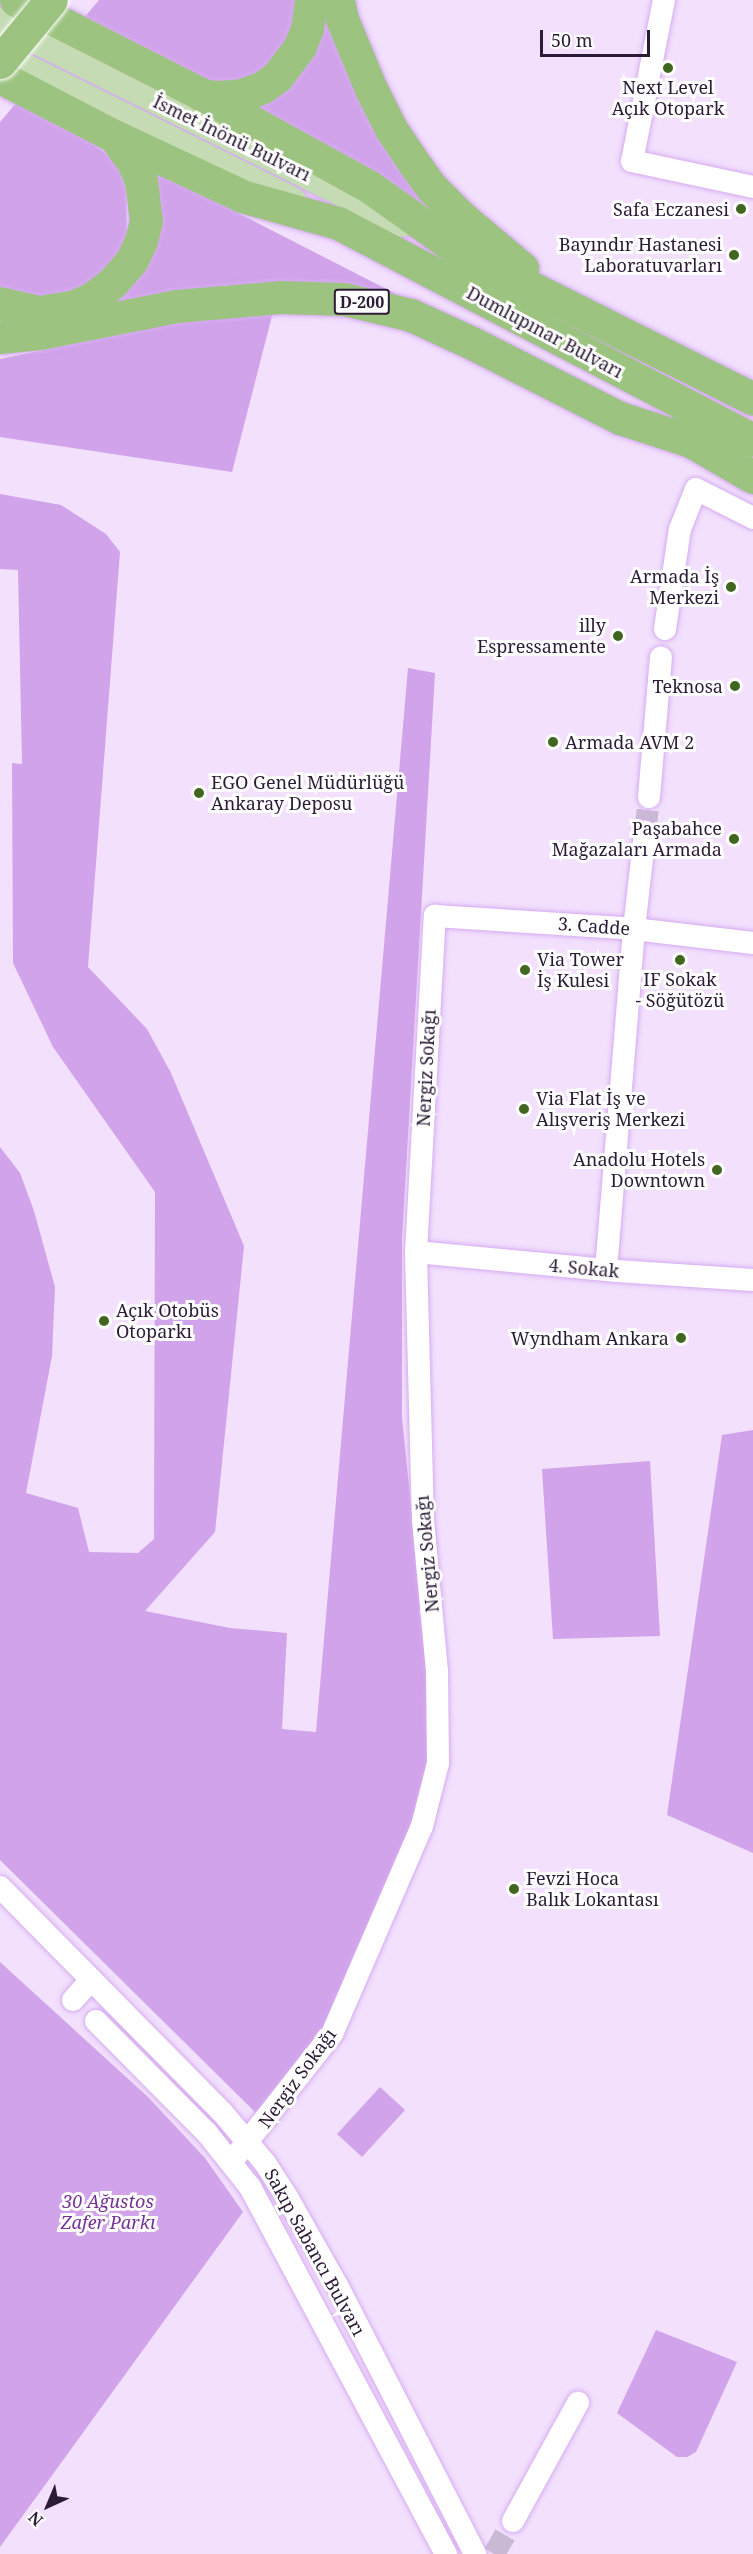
<!DOCTYPE html>
<html>
<head>
<meta charset="utf-8">
<style>
	body { margin:0 }
	#map { position:relative; width:753px; height:2554px; overflow:hidden; background:#f2e0fd; font-family:"Noto Serif",serif }
	div>[style] { position:absolute }
	.green>* { inset:0; background:#d0a3ea }
	.minor-tunnel>* { height:22px; margin-top:-11px; transform-origin:0; background:repeating-linear-gradient(90deg,#cab9d5 0 22px,transparent 0 33px) }
	.roads { filter:drop-shadow(0 0 2px #d7abf1) drop-shadow(0 0 2px #d7abf1) }
	.minor>* { height:22px; margin:-11px; padding:0 11px; transform-origin:11px; border-radius:11px; background:#fff }
	.major>* { height:28px; margin:-14px; padding:0 14px; transform-origin:14px; border-radius:14px; background:#c4dbb3 }
	.highway>* { height:33px; margin:-16.5px; padding:0 16.5px; transform-origin:16.5px; border-radius:16.5px; background:#9dc381 }
	.bridges { filter:drop-shadow(0 0 2px #fff) drop-shadow(0 0 2px #fff) }
	.highway-bridge>* { height:33px; margin:-16.5px; padding:0 16.5px; transform-origin:16.5px; border-radius:16.5px; background:#9dc381 }
	.dots>* { width:16px; height:16px; translate:-50% -50%; box-sizing:border-box; border:3px solid #fff; border-radius:50% }
	span { translate:-50% -50%; white-space:nowrap; text-align:center; line-height:1.15; -webkit-text-stroke:6px #fff; paint-order:stroke }
	.shield-label span { padding:2px 4px; background:#fff; border:2px solid; border-radius:4px; -webkit-text-stroke-width:0 }
	.shield-label { font-size:16px; color:#2c1b36; font-weight:700 }
	.poi-label { font-size:18px; color:#2c1b36 }
	.right { translate:-100% -50%; text-align:right }
	.left { translate:0 -50%; text-align:left }
	.street-label { font-size:18px; color:#2c1b36 }
	.park-label { font-size:18px; color:#763098; font-style:italic }
	.north { position:absolute; left:18px; top:2476px; width:60px; height:60px; -webkit-text-stroke:4px #fff; paint-order:stroke; rotate:224deg; font-size:16px; font-weight:700; line-height:24px; text-align:center; color:#2c1b36 }
	.north::after { content:''; display:block; margin:auto; width:21px; height:27px; background:#2c1b36; clip-path:polygon(50% 0,100% 100%,50% 72%,0 100%) }
	.scale { position:absolute; left:540px; top:30px; width:110px; height:27px; box-sizing:border-box; border:3px solid #2c1b36; border-top:0; padding-left:8px; font-size:18px; line-height:21px; white-space:nowrap; color:#2c1b36; -webkit-text-stroke:4px #fff; paint-order:stroke }
</style>
</head>
<body>
<div id="map">
	<div class="green">
		<div style="clip-path:polygon(99px 0,297px 0,291px 37px,264px 69px,232px 83px,202px 80px,83px 19px)"></div>
		<div style="clip-path:polygon(323px 0,429px 207px,250px 108px)"></div>
		<div style="clip-path:polygon(17px 102px,85px 138px,104px 152px,118px 166px,126px 190px,127px 237px,116px 259px,84px 289px,49px 299px,0 291px,0 122px)"></div>
		<div style="clip-path:polygon(156px 171px,398px 295px,320px 285px,225px 285px,104px 310px,156px 196px)"></div>
		<div style="clip-path:polygon(274px 308px,232px 472px,0 437px,0 359px,203px 317px)"></div>
		<div style="clip-path:polygon(0 494px,61px 505px,106px 534px,120px 552px,88px 967px,147px 1029px,171px 1073px,244px 1246px,215px 1532px,145px 1611px,230px 1628px,287px 1633px,282px 1729px,316px 1732px,408px 668px,435px 673px,402px 1239px,402px 1418px,429px 1680px,428px 1776px,375px 1922px,329px 2028px,256px 2113px,0 1860px,0 1147px,20px 1173px,34px 1211px,55px 1287px,52px 1356px,26px 1493px,78px 1508px,89px 1552px,138px 1553px,154px 1539px,155px 1192px,53px 1047px,13px 963px,12px 763px,22px 764px,18px 570px,0 569px)"></div>
		<div style="clip-path:polygon(753px 1430px,753px 1853px,667px 1815px,722px 1435px)"></div>
		<div style="clip-path:polygon(650px 1461px,660px 1636px,553px 1639px,542px 1469px)"></div>
		<div style="clip-path:polygon(0 1962px,148px 2097px,205px 2158px,243px 2212px,0 2547px)"></div>
		<div style="clip-path:polygon(380px 2087px,405px 2110px,362px 2157px,337px 2134px)"></div>
		<div style="clip-path:polygon(656px 2330px,737px 2362px,696px 2452px,687px 2457px,677px 2457px,617px 2413px)"></div>
	</div>
	<div class="minor-tunnel">
		<div style="left:645px;top:832px;width:35px;rotate:-83deg"></div>
		<div style="left:494px;top:2554px;width:38px;rotate:-60deg"></div>
	</div>
	<div class="roads">
		<div class="minor">
			<div style="left:664px;top:0;width:164px;rotate:101.2deg"></div>
			<div style="left:632px;top:161px;width:124px;rotate:12.1deg"></div>
			<div style="left:665px;top:629px;width:101px;rotate:-81.5deg"></div>
			<div style="left:680px;top:529px;width:43px;rotate:-68.2deg"></div>
			<div style="left:696px;top:489px;width:64px;rotate:27deg"></div>
			<div style="left:649px;top:797px;width:140px;rotate:-85.1deg"></div>
			<div style="left:416px;top:1252px;width:202px;rotate:5.4deg"></div>
			<div style="left:617px;top:1271px;width:136px;rotate:3.8deg"></div>
			<div style="left:606px;top:1270px;width:342px;rotate:-85.3deg"></div>
			<div style="left:634px;top:929px;width:98px;rotate:-83.5deg"></div>
			<div style="left:0;top:1887px;width:316px;rotate:45.4deg"></div>
			<div style="left:222px;top:2112px;width:67px;rotate:49.9deg"></div>
			<div style="left:265px;top:2163px;width:40px;rotate:57.1deg"></div>
			<div style="left:287px;top:2197px;width:103px;rotate:60.5deg"></div>
			<div style="left:338px;top:2287px;width:300px;rotate:62.8deg"></div>
			<div style="left:73px;top:2000px;width:27px;rotate:-48deg"></div>
			<div style="left:96px;top:2021px;width:158px;rotate:45.3deg"></div>
			<div style="left:207px;top:2133px;width:69px;rotate:51.5deg"></div>
			<div style="left:250px;top:2187px;width:416px;rotate:61.9deg"></div>
			<div style="left:232px;top:2161px;width:162px;rotate:-51.8deg"></div>
			<div style="left:332px;top:2034px;width:227px;rotate:-66.6deg"></div>
			<div style="left:422px;top:1826px;width:65px;rotate:-75.7deg"></div>
			<div style="left:438px;top:1763px;width:92px;rotate:-90.6deg"></div>
			<div style="left:437px;top:1671px;width:151px;rotate:-95.3deg"></div>
			<div style="left:423px;top:1521px;width:269px;rotate:-91.5deg"></div>
			<div style="left:416px;top:1252px;width:337px;rotate:-86.8deg"></div>
			<div style="left:435px;top:916px;width:199px;rotate:3.7deg"></div>
			<div style="left:634px;top:929px;width:120px;rotate:6.7deg"></div>
			<div style="left:513px;top:2521px;width:135px;rotate:-61.2deg"></div>
		</div>
		<div class="major">
			<div style="left:0;top:22px;width:450px;rotate:26.5deg"></div>
			<div style="left:0;top:55px;width:327px;rotate:26.5deg"></div>
		</div>
		<div class="highway">
			<div style="left:16px;top:0;width:208px;rotate:26.9deg"></div>
			<div style="left:201px;top:94px;width:193px;rotate:28.8deg"></div>
			<div style="left:370px;top:187px;width:115px;rotate:35.5deg"></div>
			<div style="left:464px;top:254px;width:323px;rotate:26.6deg"></div>
			<div style="left:338px;top:0;width:19px;rotate:78deg"></div>
			<div style="left:342px;top:19px;width:76px;rotate:67.5deg"></div>
			<div style="left:371px;top:89px;width:45px;rotate:63.4deg"></div>
			<div style="left:391px;top:129px;width:40px;rotate:56deg"></div>
			<div style="left:413px;top:162px;width:32px;rotate:54deg"></div>
			<div style="left:432px;top:188px;width:41px;rotate:45deg"></div>
			<div style="left:461px;top:217px;width:80px;rotate:39.9deg"></div>
			<div style="left:0;top:77px;width:128px;rotate:27.4deg"></div>
			<div style="left:114px;top:136px;width:141px;rotate:25.1deg"></div>
			<div style="left:242px;top:196px;width:100px;rotate:15.7deg"></div>
			<div style="left:338px;top:223px;width:468px;rotate:27.6deg"></div>
			<div style="left:202px;top:95px;width:14px;rotate:8deg"></div>
			<div style="left:216px;top:97px;width:26px;rotate:-4deg"></div>
			<div style="left:242px;top:95px;width:22px;rotate:-21deg"></div>
			<div style="left:263px;top:87px;width:17px;rotate:-36deg"></div>
			<div style="left:277px;top:77px;width:39px;rotate:-53deg"></div>
			<div style="left:300px;top:46px;width:18px;rotate:-68deg"></div>
			<div style="left:307px;top:29px;width:29px;rotate:-82deg"></div>
			<div style="left:0;top:303px;width:40px;rotate:13deg"></div>
			<div style="left:39px;top:312px;width:33px;rotate:-9deg"></div>
			<div style="left:72px;top:307px;width:24px;rotate:-24deg"></div>
			<div style="left:94px;top:297px;width:24px;rotate:-38deg"></div>
			<div style="left:113px;top:282px;width:29px;rotate:-49deg"></div>
			<div style="left:132px;top:260px;width:21px;rotate:-65deg"></div>
			<div style="left:141px;top:241px;width:21px;rotate:-76deg"></div>
			<div style="left:146px;top:221px;width:40px;rotate:-97.1deg"></div>
			<div style="left:141px;top:181px;width:21px;rotate:-113deg"></div>
			<div style="left:133px;top:162px;width:32px;rotate:-126deg"></div>
			<div style="left:0;top:337px;width:40px;rotate:-5.7deg"></div>
			<div style="left:40px;top:333px;width:139px;rotate:-11.2deg"></div>
			<div style="left:176px;top:306px;width:104px;rotate:-4.9deg"></div>
			<div style="left:280px;top:297px;width:64px;rotate:1.8deg"></div>
			<div style="left:344px;top:299px;width:69px;rotate:13.4deg"></div>
			<div style="left:411px;top:315px;width:67px;rotate:24.7deg"></div>
			<div style="left:472px;top:343px;width:166px;rotate:26.9deg"></div>
			<div style="left:620px;top:418px;width:81px;rotate:18deg"></div>
			<div style="left:677px;top:433px;width:88px;rotate:30.1deg"></div>
		</div>
	</div>
	<div class="bridges">
		<div class="highway-bridge">
			<div style="left:0;top:62px;width:80px;rotate:-50.6deg"></div>
		</div>
	</div>
	<div class="dots">
		<div style="left:668px;top:68px;background:#41661f"></div>
		<div style="left:741px;top:209px;background:#41661f"></div>
		<div style="left:734px;top:255px;background:#41661f"></div>
		<div style="left:731px;top:587px;background:#41661f"></div>
		<div style="left:618px;top:636px;background:#41661f"></div>
		<div style="left:735px;top:686px;background:#41661f"></div>
		<div style="left:553px;top:742px;background:#41661f"></div>
		<div style="left:199px;top:793px;background:#41661f"></div>
		<div style="left:734px;top:839px;background:#41661f"></div>
		<div style="left:680px;top:960px;background:#41661f"></div>
		<div style="left:525px;top:970px;background:#41661f"></div>
		<div style="left:524px;top:1109px;background:#41661f"></div>
		<div style="left:717px;top:1170px;background:#41661f"></div>
		<div style="left:104px;top:1321px;background:#41661f"></div>
		<div style="left:681px;top:1338px;background:#41661f"></div>
		<div style="left:514px;top:1889px;background:#41661f"></div>
	</div>
	<div class="shield-label">
		<span style="left:362px;top:302px">D-200</span>
	</div>
	<div class="poi-label">
		<span style="left:668px;top:98px">Next Level<br>Açık Otopark</span>
		<span class="right" style="left:729px;top:209px">Safa Eczanesi</span>
		<span class="right" style="left:722px;top:255px">Bayındır Hastanesi<br>Laboratuvarları</span>
		<span class="right" style="left:719px;top:587px">Armada İş<br>Merkezi</span>
		<span class="right" style="left:606px;top:636px">illy<br>Espressamente</span>
		<span class="right" style="left:723px;top:686px">Teknosa</span>
		<span class="left" style="left:565px;top:742px">Armada AVM 2</span>
		<span class="left" style="left:211px;top:793px">EGO Genel Müdürlüğü<br>Ankaray Deposu</span>
		<span class="right" style="left:722px;top:839px">Paşabahce<br>Mağazaları Armada</span>
		<span class="left" style="left:537px;top:970px">Via Tower<br>İş Kulesi</span>
		<span style="left:680px;top:990px">IF Sokak<br>- Söğütözü</span>
		<span class="left" style="left:536px;top:1109px">Via Flat İş ve<br>Alışveriş Merkezi</span>
		<span class="right" style="left:705px;top:1170px">Anadolu Hotels<br>Downtown</span>
		<span class="left" style="left:116px;top:1321px">Açık Otobüs<br>Otoparkı</span>
		<span class="right" style="left:669px;top:1338px">Wyndham Ankara</span>
		<span class="left" style="left:526px;top:1889px">Fevzi Hoca<br>Balık Lokantası</span>
	</div>
	<div class="street-label">
		<span style="left:232px;top:138px;rotate:26deg">İsmet İnönü Bulvarı</span>
		<span style="left:545px;top:332px;rotate:28deg">Dumlupınar Bulvarı</span>
		<span style="left:594px;top:926px;rotate:4deg">3. Cadde</span>
		<span style="left:426px;top:1068px;rotate:-87deg">Nergiz Sokağı</span>
		<span style="left:584px;top:1268px;rotate:5deg">4. Sokak</span>
		<span style="left:427px;top:1554px;rotate:-95deg">Nergiz Sokağı</span>
		<span style="left:297px;top:2078px;rotate:-54deg">Nergiz Sokağı</span>
		<span style="left:315px;top:2252px;rotate:61deg">Sakıp Sabancı Bulvarı</span>
	</div>
	<div class="park-label">
		<span style="left:108px;top:2212px">30 Ağustos<br>Zafer Parkı</span>
	</div>
	<div class="north">N</div>
	<div class="scale">50 m</div>
</div>
</body>
</html>
